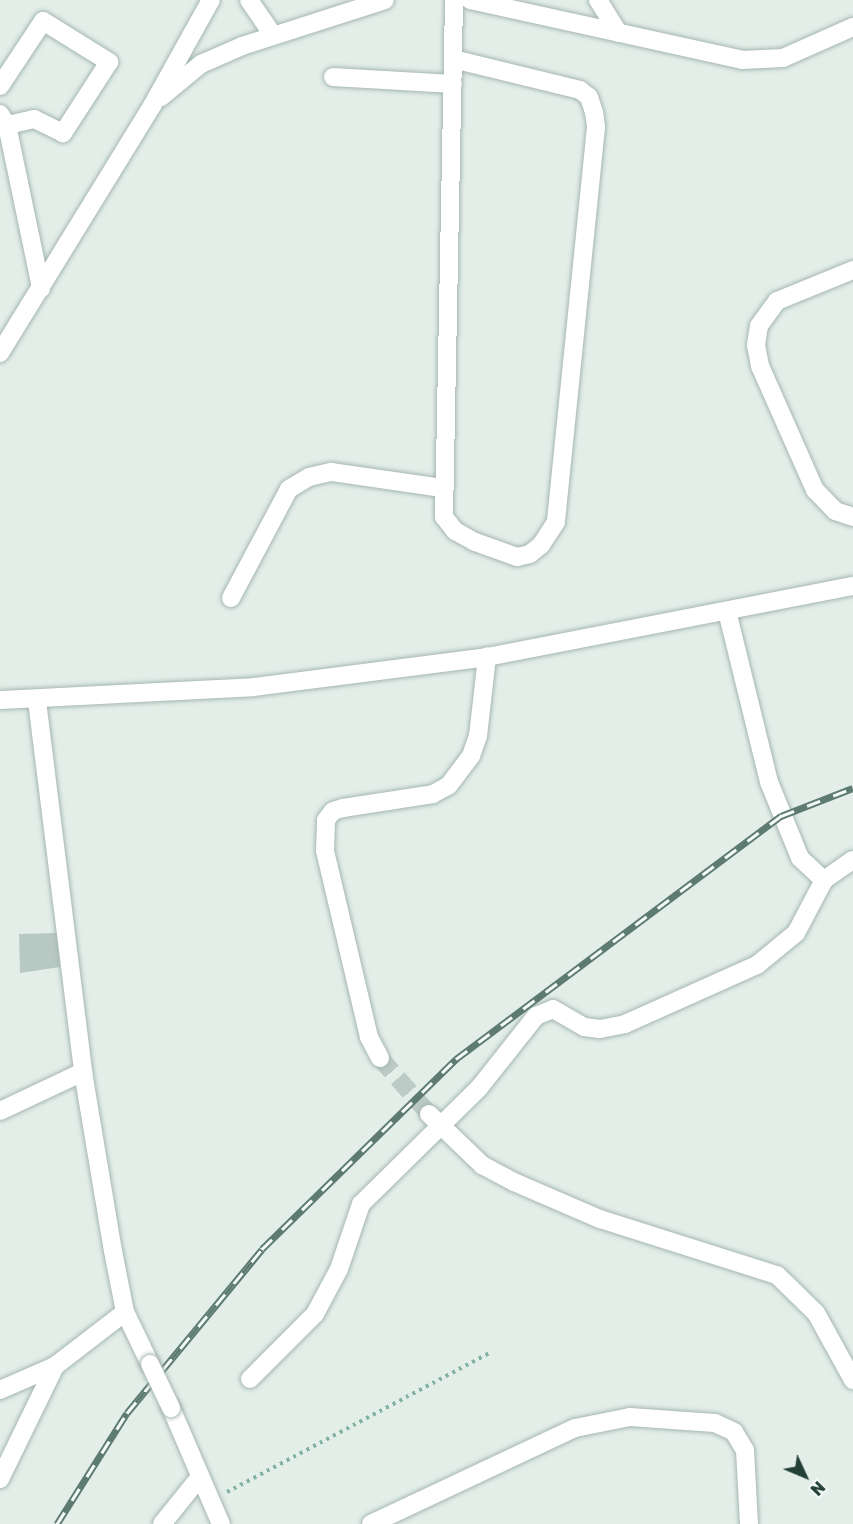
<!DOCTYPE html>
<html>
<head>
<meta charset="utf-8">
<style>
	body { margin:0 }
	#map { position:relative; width:853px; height:1524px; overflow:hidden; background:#e3eee9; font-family:"Golos Text",sans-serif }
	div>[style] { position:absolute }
	.building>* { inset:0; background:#b8c8c2 }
	.minor-tunnel>* { height:18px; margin-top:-9px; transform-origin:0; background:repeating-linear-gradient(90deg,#bccbc5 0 18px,transparent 0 27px) }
	.path>* { height:4px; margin-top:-2px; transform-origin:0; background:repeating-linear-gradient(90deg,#83b2a2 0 3px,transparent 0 7.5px) }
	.roads { filter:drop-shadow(0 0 2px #a5b6b0) drop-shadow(0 0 2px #a5b6b0) }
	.minor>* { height:18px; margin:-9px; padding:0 9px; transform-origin:9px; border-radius:9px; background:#fff }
	.rail>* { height:7px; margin-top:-3.5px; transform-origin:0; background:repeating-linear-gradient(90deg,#f4faf7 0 14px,#5d7b72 0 28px); box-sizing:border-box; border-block:2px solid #5d7b72 }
	.bridges { filter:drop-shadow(0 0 2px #a5b6b0) drop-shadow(0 0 2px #a5b6b0) }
	.minor-bridge>* { height:18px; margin:-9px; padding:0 9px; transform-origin:9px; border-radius:9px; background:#fff }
	span { translate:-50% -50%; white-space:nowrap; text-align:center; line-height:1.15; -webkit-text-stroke:5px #f4faf7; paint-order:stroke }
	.north { position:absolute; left:775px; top:1446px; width:60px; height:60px; -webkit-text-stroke:4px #f4faf7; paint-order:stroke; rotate:134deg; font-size:16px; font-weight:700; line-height:24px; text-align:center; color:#224037 }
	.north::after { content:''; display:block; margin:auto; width:21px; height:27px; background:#224037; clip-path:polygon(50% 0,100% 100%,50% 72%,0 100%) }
</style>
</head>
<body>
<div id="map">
	<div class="building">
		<div style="clip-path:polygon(57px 933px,60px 967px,20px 973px,19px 934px)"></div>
	</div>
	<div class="minor-tunnel">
		<div style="left:380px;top:1058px;width:74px;rotate:48.8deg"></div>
	</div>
	<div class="path">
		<div style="left:227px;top:1492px;width:297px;rotate:-27.9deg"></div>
	</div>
	<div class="roads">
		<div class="minor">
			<div style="left:249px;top:0;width:42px;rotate:55.6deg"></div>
			<div style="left:470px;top:0;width:279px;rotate:12.4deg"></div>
			<div style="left:742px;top:60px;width:41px;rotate:-2.8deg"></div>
			<div style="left:783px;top:58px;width:77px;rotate:-23.9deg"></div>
			<div style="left:598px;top:0;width:39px;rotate:58deg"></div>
			<div style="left:453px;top:59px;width:131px;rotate:13.7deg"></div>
			<div style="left:580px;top:90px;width:11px;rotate:38deg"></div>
			<div style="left:589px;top:97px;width:16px;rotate:72deg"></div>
			<div style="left:594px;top:112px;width:15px;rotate:82deg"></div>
			<div style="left:596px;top:127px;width:397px;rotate:95.8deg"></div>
			<div style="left:556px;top:522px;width:27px;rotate:123deg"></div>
			<div style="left:541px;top:545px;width:14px;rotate:141deg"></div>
			<div style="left:530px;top:554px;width:13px;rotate:167deg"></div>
			<div style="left:517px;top:557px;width:45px;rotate:-160.3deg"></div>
			<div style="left:475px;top:542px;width:23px;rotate:-151deg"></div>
			<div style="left:455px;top:531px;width:18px;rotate:-128deg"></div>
			<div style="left:444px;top:517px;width:517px;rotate:-88.89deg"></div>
			<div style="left:333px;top:77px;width:120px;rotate:3.3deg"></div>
			<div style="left:0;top:86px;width:78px;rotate:-56.5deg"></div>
			<div style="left:43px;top:21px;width:78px;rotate:31.8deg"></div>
			<div style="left:109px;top:62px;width:85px;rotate:122.9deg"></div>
			<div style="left:63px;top:133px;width:32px;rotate:-154deg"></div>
			<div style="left:34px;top:119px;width:28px;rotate:167deg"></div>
			<div style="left:161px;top:97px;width:52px;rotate:-39.5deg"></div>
			<div style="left:201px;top:64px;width:45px;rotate:-23.7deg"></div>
			<div style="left:242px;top:46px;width:150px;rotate:-17.8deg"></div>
			<div style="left:0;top:114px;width:13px;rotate:58deg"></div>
			<div style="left:7px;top:125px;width:167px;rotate:78.2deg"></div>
			<div style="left:853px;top:270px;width:82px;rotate:157.8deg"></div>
			<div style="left:777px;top:301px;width:31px;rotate:126deg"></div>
			<div style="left:759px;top:326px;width:19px;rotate:99deg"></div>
			<div style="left:756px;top:345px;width:21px;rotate:79deg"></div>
			<div style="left:760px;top:366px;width:136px;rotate:66.1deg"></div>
			<div style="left:815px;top:490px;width:29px;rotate:46deg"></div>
			<div style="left:835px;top:511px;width:19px;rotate:18deg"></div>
			<div style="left:0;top:353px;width:292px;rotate:-58.4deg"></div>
			<div style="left:153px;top:104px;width:119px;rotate:-60.9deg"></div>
			<div style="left:231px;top:598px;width:123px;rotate:-62deg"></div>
			<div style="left:289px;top:489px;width:23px;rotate:-31deg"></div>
			<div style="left:309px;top:477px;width:23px;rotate:-13deg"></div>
			<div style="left:331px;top:472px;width:112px;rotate:8.2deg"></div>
			<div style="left:727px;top:611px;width:176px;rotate:76.2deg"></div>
			<div style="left:769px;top:782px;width:82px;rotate:67.8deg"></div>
			<div style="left:800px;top:858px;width:33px;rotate:43deg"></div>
			<div style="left:824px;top:880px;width:35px;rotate:-35deg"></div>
			<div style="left:0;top:700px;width:254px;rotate:-2.9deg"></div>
			<div style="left:254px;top:687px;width:235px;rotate:-7.3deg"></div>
			<div style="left:487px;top:657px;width:373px;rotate:-11deg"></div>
			<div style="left:37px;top:701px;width:374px;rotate:82.9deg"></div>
			<div style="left:83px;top:1072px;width:181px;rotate:80.5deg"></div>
			<div style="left:113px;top:1251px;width:62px;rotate:78.9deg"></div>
			<div style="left:125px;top:1312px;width:58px;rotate:64.3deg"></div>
			<div style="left:380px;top:1058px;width:24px;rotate:-118deg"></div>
			<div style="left:369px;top:1037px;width:191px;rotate:-103.3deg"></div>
			<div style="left:325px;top:851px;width:31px;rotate:-88deg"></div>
			<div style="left:326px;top:820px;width:11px;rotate:-52deg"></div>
			<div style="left:333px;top:811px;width:10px;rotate:-17deg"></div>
			<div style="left:343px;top:808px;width:91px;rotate:-8.8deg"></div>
			<div style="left:433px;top:794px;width:18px;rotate:-29deg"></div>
			<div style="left:449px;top:785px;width:36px;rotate:-53deg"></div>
			<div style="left:471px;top:756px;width:21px;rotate:-71deg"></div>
			<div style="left:478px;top:736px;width:80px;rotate:-83.5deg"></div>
			<div style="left:0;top:1111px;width:92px;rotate:-25.2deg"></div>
			<div style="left:429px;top:1114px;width:74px;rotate:43.9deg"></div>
			<div style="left:482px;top:1165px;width:36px;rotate:28deg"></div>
			<div style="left:514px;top:1182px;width:94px;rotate:23.3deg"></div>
			<div style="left:600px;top:1219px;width:186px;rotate:17.6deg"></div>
			<div style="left:777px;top:1275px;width:54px;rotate:44.3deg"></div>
			<div style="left:816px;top:1313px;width:77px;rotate:61.1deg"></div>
			<div style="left:250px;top:1379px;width:92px;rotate:-45deg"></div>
			<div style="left:315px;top:1314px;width:51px;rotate:-61.9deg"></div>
			<div style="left:339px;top:1269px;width:69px;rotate:-71.3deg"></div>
			<div style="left:361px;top:1204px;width:165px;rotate:-44.5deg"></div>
			<div style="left:479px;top:1088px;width:92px;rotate:-51.6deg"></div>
			<div style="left:536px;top:1016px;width:18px;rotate:-22deg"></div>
			<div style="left:553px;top:1009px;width:36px;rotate:30deg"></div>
			<div style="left:584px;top:1027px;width:16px;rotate:7deg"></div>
			<div style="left:600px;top:1029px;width:25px;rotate:-11deg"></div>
			<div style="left:625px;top:1024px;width:145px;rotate:-24.1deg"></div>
			<div style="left:757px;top:965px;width:50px;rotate:-39.4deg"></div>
			<div style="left:796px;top:933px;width:60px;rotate:-62.2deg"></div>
			<div style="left:0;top:1390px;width:60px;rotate:-23.6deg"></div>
			<div style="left:55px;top:1366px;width:88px;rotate:-37.6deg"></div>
			<div style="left:171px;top:1408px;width:126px;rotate:66.7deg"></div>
			<div style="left:0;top:1479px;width:126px;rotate:-64deg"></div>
			<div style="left:162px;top:1524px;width:59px;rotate:-51.2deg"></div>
			<div style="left:371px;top:1524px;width:225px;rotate:-25.2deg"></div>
			<div style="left:575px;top:1428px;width:56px;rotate:-11.3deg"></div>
			<div style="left:630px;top:1417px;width:85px;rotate:4deg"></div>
			<div style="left:715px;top:1423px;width:21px;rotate:25deg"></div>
			<div style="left:734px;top:1432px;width:21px;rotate:59deg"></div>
			<div style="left:745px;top:1450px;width:74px;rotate:86.9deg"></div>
		</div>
	</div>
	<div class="rail">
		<div style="left:57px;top:1524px;width:131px;rotate:-57.8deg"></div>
		<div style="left:127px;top:1413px;width:212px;rotate:-50.5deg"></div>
		<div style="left:262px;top:1249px;width:272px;rotate:-44.4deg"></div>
		<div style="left:456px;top:1059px;width:406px;rotate:-36.8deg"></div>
		<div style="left:781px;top:816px;width:77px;rotate:-21.3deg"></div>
	</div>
	<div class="bridges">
		<div class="minor-bridge">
			<div style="left:150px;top:1364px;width:49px;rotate:64.5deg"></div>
		</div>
	</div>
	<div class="north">N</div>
</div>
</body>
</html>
